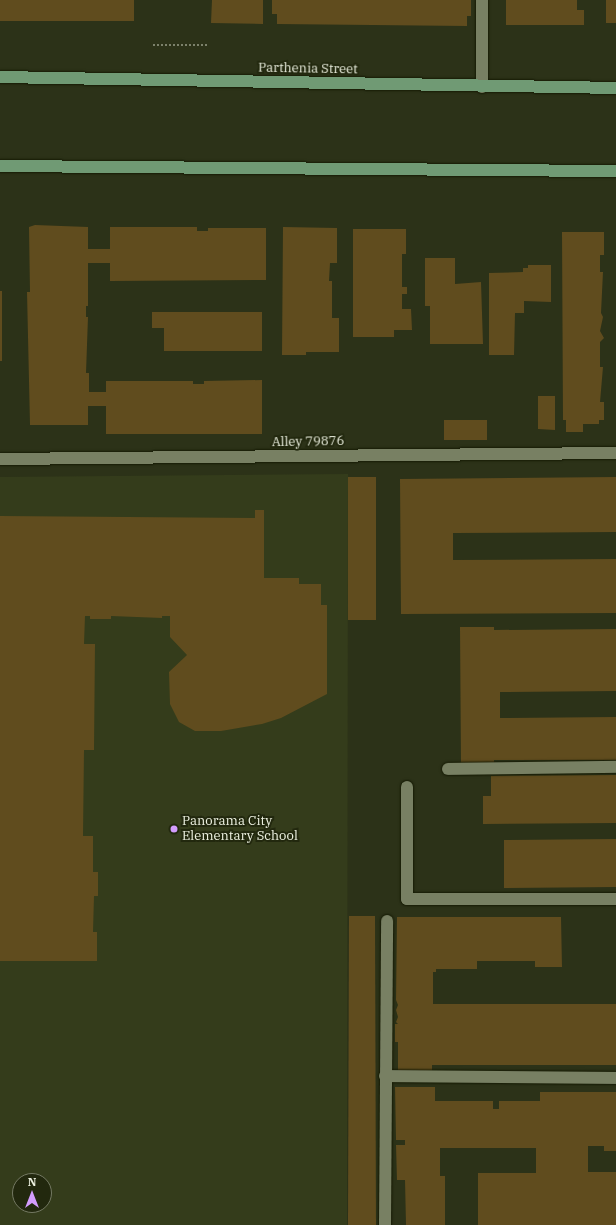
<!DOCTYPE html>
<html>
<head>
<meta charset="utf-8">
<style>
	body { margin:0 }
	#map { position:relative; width:616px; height:1225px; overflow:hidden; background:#2c3218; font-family:"IBM Plex Serif",serif }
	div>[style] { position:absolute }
	.built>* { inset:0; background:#343c1b }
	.building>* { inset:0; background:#604c1e }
	.path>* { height:2.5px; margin-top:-1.25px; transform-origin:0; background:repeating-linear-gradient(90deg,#7c816b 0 2px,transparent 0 4px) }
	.roads { filter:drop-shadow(0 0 1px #141902) drop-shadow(0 0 1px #141902) }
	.minor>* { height:12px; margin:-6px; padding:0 6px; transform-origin:6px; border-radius:6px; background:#788063 }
	.major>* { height:12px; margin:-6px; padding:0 6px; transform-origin:6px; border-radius:6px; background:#709a74 }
	.dots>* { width:11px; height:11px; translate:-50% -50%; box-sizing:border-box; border:2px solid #22280e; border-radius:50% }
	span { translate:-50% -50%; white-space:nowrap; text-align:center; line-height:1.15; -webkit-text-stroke:4px #22280e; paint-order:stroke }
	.street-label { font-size:13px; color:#eef2e2 }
	.poi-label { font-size:13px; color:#eef2e2 }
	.left { translate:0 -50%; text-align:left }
	.north { position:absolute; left:12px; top:1173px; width:40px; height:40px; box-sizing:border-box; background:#22280e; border:1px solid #747963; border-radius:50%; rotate:0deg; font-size:11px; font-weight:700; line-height:16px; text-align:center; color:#eef2e2 }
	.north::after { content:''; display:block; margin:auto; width:14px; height:18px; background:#d39cfd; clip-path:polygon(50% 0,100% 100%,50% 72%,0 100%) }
</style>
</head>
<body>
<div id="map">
	<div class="built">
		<div style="clip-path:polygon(evenodd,348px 474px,347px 1225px,0 1225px,0 477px,348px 474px,20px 1181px,44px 1181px,44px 1205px,20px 1205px,20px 1181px)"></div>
	</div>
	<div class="building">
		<div style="clip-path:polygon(0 0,134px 0,134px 21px,0 21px)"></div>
		<div style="clip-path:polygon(212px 0,263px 0,263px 24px,211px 23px)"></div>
		<div style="clip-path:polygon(272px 0,471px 0,471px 16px,467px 16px,467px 26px,277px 24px,277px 14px,272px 14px)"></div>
		<div style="clip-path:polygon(506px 0,577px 0,577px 10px,584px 10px,584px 25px,506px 25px)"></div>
		<div style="clip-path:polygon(606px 0,616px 0,616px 23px,606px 23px)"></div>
		<div style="clip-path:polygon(35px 225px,88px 227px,88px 249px,110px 249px,110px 227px,197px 227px,197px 231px,208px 231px,208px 228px,266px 228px,266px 280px,110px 281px,110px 263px,88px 263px,88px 306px,86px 306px,86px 317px,88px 317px,86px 373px,89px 373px,89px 392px,106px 392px,106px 381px,193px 381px,193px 384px,204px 384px,204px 381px,262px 380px,262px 434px,106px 434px,106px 406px,88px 406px,88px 425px,30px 425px,27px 292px,30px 292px,29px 227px)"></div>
		<div style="clip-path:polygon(283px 227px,337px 228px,337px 263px,330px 263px,329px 281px,332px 281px,332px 318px,339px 318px,339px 352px,306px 352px,306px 355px,282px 355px)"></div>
		<div style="clip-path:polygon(353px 229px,406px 229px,406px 254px,402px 254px,402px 287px,407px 287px,407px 294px,402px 294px,402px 309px,411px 309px,412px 330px,394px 330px,394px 337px,353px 337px)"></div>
		<div style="clip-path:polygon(562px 232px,604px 232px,604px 255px,600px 255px,600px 272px,603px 272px,601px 313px,603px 317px,600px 331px,604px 338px,600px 342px,600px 367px,603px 367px,600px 402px,604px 402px,604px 420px,599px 420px,599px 424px,583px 424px,583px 432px,566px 432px,566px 420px,563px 420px)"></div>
		<div style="clip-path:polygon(425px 258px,455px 258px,455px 284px,481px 282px,483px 344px,430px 344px,430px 306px,425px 306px)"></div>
		<div style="clip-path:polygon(528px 265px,551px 265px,551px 302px,524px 301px,524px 313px,515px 313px,514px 355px,489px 355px,489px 273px,523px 272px,523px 268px,528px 268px)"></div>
		<div style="clip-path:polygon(0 291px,2px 291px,2px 361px,0 361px)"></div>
		<div style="clip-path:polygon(152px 312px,262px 312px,262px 351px,164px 351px,164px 328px,152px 328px)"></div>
		<div style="clip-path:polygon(538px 396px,555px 396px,555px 430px,538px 429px)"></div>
		<div style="clip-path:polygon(444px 420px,487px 420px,487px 440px,444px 440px)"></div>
		<div style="clip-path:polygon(348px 477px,376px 477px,376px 620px,348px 620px)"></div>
		<div style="clip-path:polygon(616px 477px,616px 532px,453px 533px,453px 560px,616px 559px,616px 613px,401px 614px,400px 479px)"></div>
		<div style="clip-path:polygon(255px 510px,264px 510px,264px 578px,299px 578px,299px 584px,321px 584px,321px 605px,327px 605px,327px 694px,281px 718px,262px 724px,221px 731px,195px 731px,179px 722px,170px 704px,169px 672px,187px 655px,170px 637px,170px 616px,162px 616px,162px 618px,111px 616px,111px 619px,90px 619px,90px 616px,85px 616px,84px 644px,95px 644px,94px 750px,84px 750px,83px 836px,93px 836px,93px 872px,98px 872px,98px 896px,94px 896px,93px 932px,97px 932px,97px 961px,0 961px,0 516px,255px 518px)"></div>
		<div style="clip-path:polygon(460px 627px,494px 627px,494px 630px,616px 629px,616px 691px,500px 692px,500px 718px,616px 717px,616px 760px,494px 760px,494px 766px,461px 766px)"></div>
		<div style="clip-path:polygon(616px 775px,616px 823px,483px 824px,483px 796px,491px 796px,491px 776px)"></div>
		<div style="clip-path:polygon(616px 839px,616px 887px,504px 888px,504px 840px)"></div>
		<div style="clip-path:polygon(349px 916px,375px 916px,376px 1225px,348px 1225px)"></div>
		<div style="clip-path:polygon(397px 917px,561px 917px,562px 967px,535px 967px,535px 961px,477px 961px,477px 969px,436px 969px,436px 972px,433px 972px,433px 1004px,616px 1004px,616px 1065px,432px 1065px,432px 1073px,398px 1073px,398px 1042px,395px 1042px,395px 1024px,398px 1024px,396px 1022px,398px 1017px,396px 1010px,398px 1005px,396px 1000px)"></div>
		<div style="clip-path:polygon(395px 1087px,435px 1087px,435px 1101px,493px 1101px,493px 1109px,499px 1109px,499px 1101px,540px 1101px,540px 1092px,616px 1092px,616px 1151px,604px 1151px,604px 1146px,588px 1146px,588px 1172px,616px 1172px,616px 1225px,478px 1225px,478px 1173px,536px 1173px,536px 1148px,440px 1148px,440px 1176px,445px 1176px,445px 1225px,406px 1225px,405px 1180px,397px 1180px,396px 1145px,405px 1145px,405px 1140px,396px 1140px)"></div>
	</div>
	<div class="path">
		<div style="left:153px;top:45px;width:55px"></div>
	</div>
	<div class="roads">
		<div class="minor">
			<div style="left:482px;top:0;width:87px;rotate:90deg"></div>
			<div style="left:0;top:459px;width:616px;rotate:-0.56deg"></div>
			<div style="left:448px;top:769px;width:168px;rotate:-0.7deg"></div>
			<div style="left:407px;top:787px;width:112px;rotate:90deg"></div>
			<div style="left:407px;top:899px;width:209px"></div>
			<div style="left:385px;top:1076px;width:231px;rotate:0.5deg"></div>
			<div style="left:385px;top:1225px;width:304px;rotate:-89.6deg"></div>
		</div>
		<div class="major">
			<div style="left:0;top:77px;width:616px;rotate:1.02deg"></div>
			<div style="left:0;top:166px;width:616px;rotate:0.47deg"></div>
		</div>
	</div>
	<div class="dots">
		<div style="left:174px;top:829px;background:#d39cfd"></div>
	</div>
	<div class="street-label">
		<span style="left:308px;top:69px;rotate:1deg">Parthenia Street</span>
		<span style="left:308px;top:442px;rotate:-1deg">Alley 79876</span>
	</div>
	<div class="poi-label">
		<span class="left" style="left:182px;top:829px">Panorama City<br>Elementary School</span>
	</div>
	<div class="north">N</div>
</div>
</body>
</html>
